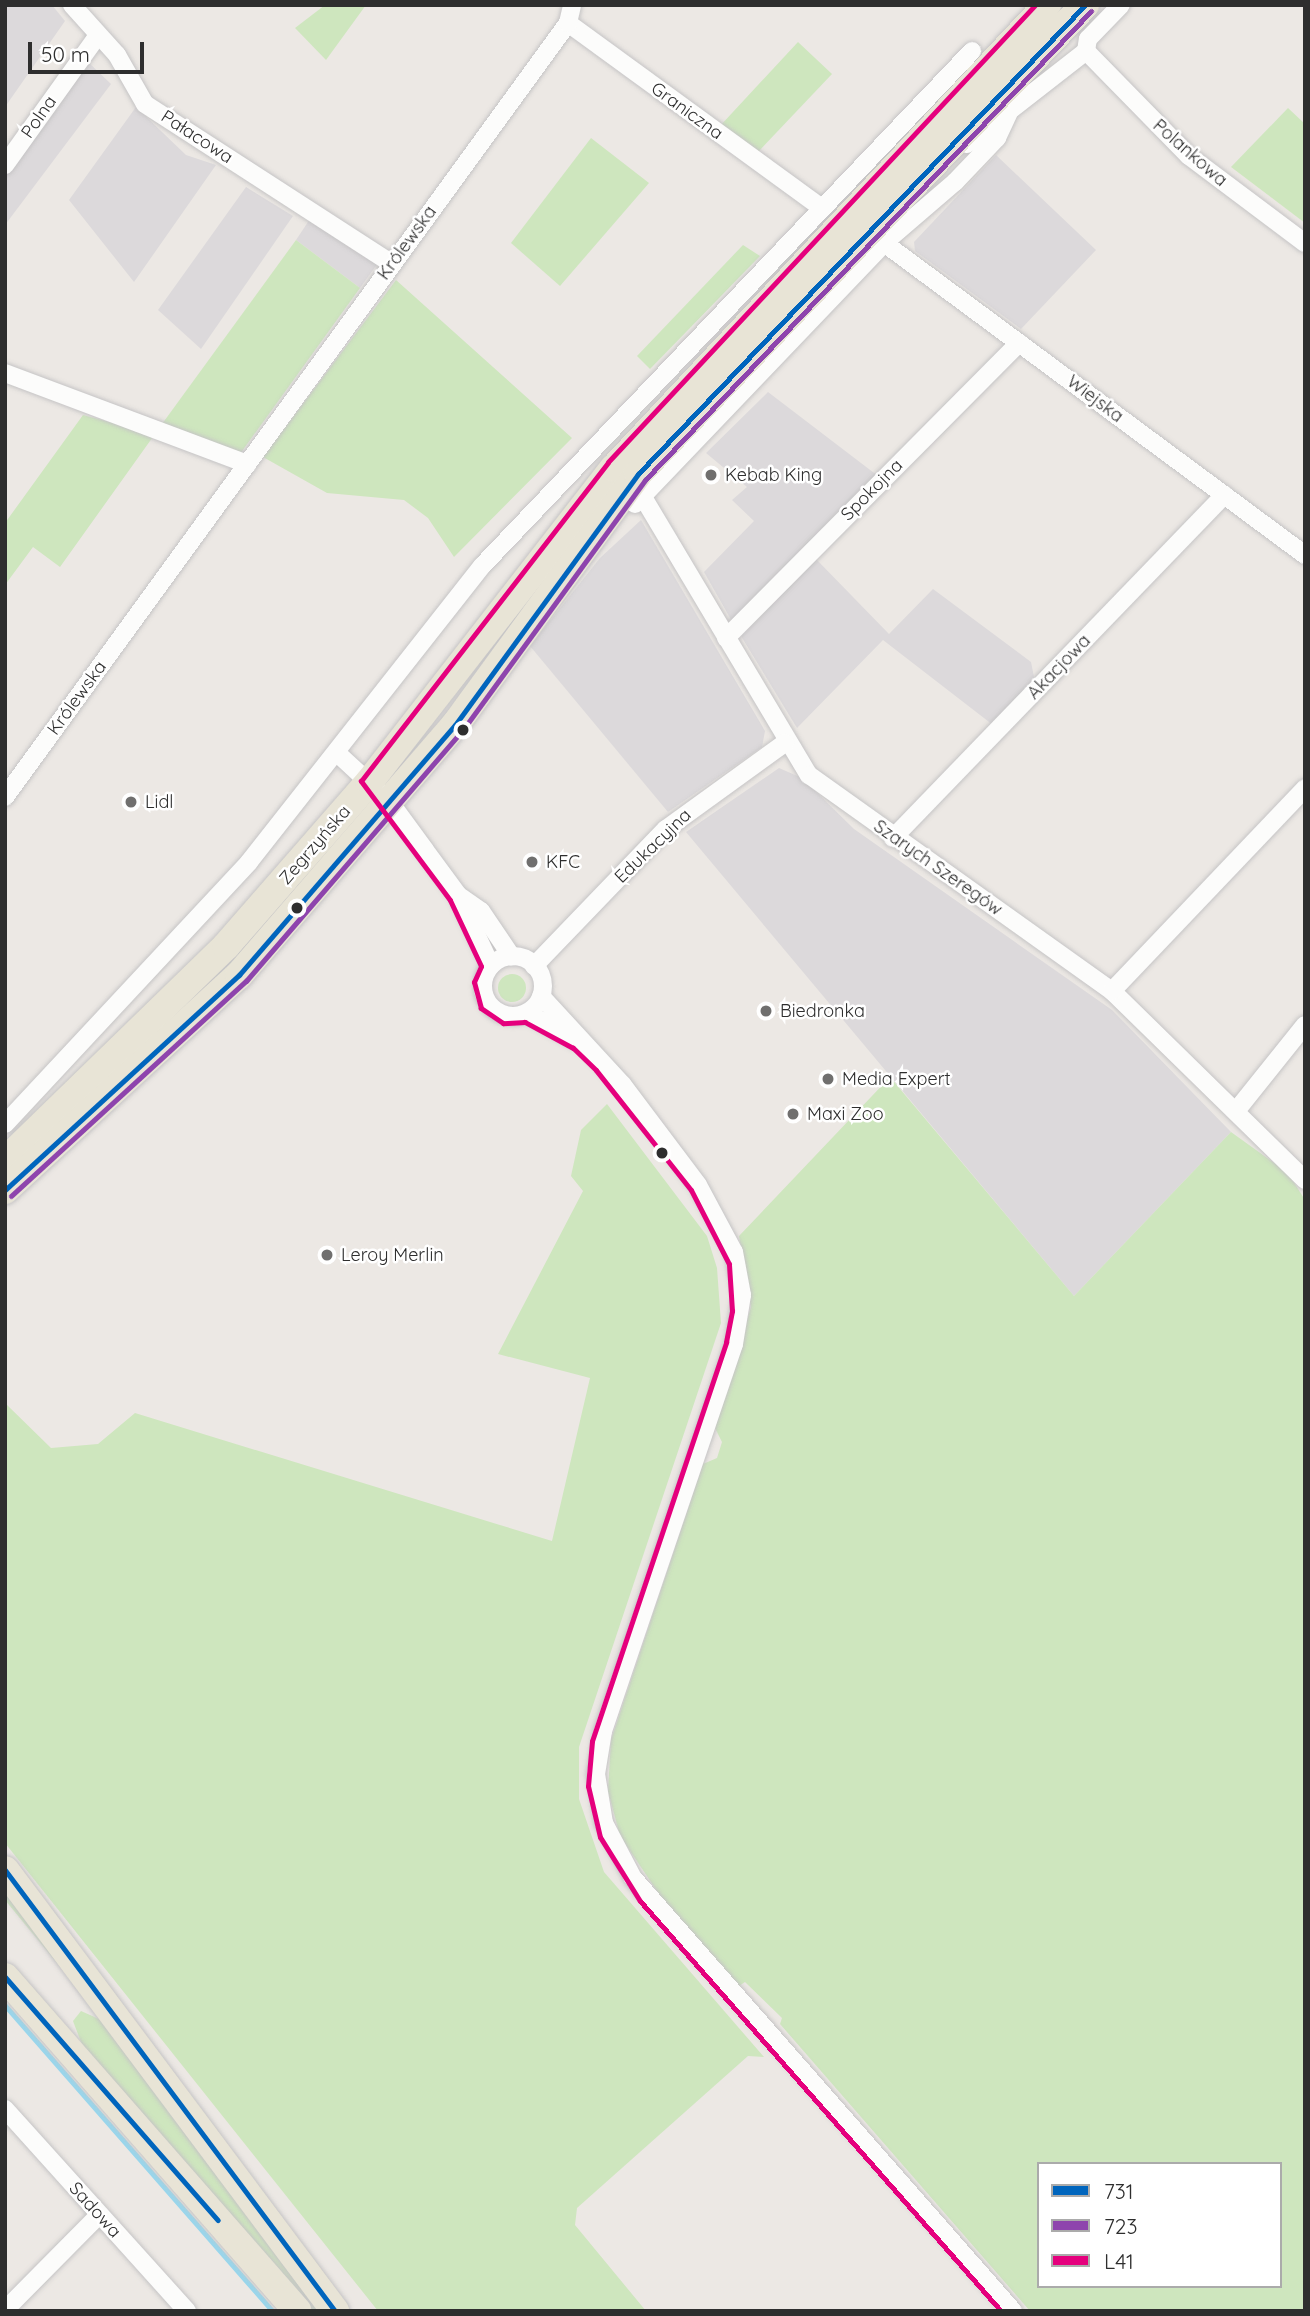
<!DOCTYPE html>
<html>
<head>
<meta charset="utf-8">
<style>
	body { margin:0 }
	#map { position:relative; width:1310px; height:2316px; overflow:hidden; background:#ece8e4; font-family:Quicksand,sans-serif }
	div>[style] { position:absolute }
	.industrial>* { inset:0; background:#dcd9db }
	.green>* { inset:0; background:#cee6be }
	.round { border-radius:50% }
	.stream>* { height:4.5px; margin:-2.25px; padding:0 2.25px; transform-origin:2.25px; border-radius:2.25px; background:#99d6ec }
	.roads { filter:drop-shadow(0 0 2px #c5c4c5) drop-shadow(0 0 2px #c5c4c5) }
	.minor>* { height:18px; margin:-9px; padding:0 9px; transform-origin:9px; border-radius:9px; background:#fcfcfb }
	.minor>.ring { margin:-9px; padding:0; box-sizing:content-box; background:none; border:18px solid #fcfcfb; border-radius:50% }
	.primary>* { height:28px; margin:-14px; padding:0 14px; transform-origin:14px; border-radius:14px; background:#e8e4d6 }
	.bus-1>* { height:5px; margin:-2.5px; padding:0 2.5px; transform-origin:2.5px; border-radius:2.5px; background:#0065bd }
	.bus-2>* { height:5px; margin:-2.5px; padding:0 2.5px; transform-origin:2.5px; border-radius:2.5px; background:#8e44ad }
	.bus-3>* { height:5px; margin:-2.5px; padding:0 2.5px; transform-origin:2.5px; border-radius:2.5px; background:#e5007d }
	.dots>* { width:19px; height:19px; translate:-50% -50%; box-sizing:border-box; border:4px solid #fff; border-radius:50% }
	span { translate:-50% -50%; white-space:nowrap; text-align:center; line-height:1.15; -webkit-text-stroke:5px #fff; paint-order:stroke }
	.street-label { font-size:18px; color:#2e2e2e }
	.poi-label { font-size:18px; color:#2e2e2e }
	.left { translate:0 -50%; text-align:left }
	.frame { position:absolute; inset:0; border:7px solid #2e2e2e; pointer-events:none }
	.legend { position:absolute; left:1037px; top:2162px; width:245px; height:126px; box-sizing:border-box; background:#fff; border:2px solid #ababab; margin:0; padding:9px 12px; list-style:none; font-size:21px; color:#2e2e2e }
	.legend li { display:flex; align-items:center; gap:14px; height:35px }
	.legend b { width:35px; border:2px solid #ababab }
	.scale { position:absolute; left:28px; top:42px; width:116px; height:32px; box-sizing:border-box; border:4px solid #2e2e2e; border-top:0; padding-left:9px; font-size:21px; line-height:24px; white-space:nowrap; color:#2e2e2e; -webkit-text-stroke:5px #fff; paint-order:stroke }
</style>
</head>
<body>
<div id="map">
	<div class="industrial">
		<div style="clip-path:polygon(5px 5px,52px 5px,65px 21px,5px 107px)"></div>
		<div style="clip-path:polygon(86px 60px,111px 84px,5px 225px,5px 174px)"></div>
		<div style="clip-path:polygon(136px 107px,186px 155px,216px 165px,134px 282px,69px 200px)"></div>
		<div style="clip-path:polygon(996px 155px,1096px 250px,1021px 329px,915px 251px,914px 242px)"></div>
		<div style="clip-path:polygon(246px 187px,293px 216px,201px 349px,158px 310px)"></div>
		<div style="clip-path:polygon(310px 219px,378px 263px,360px 288px,296px 240px)"></div>
		<div style="clip-path:polygon(768px 392px,878px 476px,733px 623px,704px 572px,754px 521px,732px 500px,747px 487px,706px 453px)"></div>
		<div style="clip-path:polygon(641px 520px,765px 731px,762px 747px,668px 812px,530px 646px,600px 558px)"></div>
		<div style="clip-path:polygon(816px 559px,889px 634px,933px 589px,1031px 662px,1035px 682px,993px 725px,883px 640px,797px 728px,741px 636px)"></div>
		<div style="clip-path:polygon(779px 768px,802px 778px,854px 829px,1112px 1010px,1231px 1132px,1074px 1296px,686px 832px)"></div>
	</div>
	<div class="green">
		<div style="clip-path:polygon(325px 5px,366px 5px,326px 60px,295px 28px)"></div>
		<div style="clip-path:polygon(798px 42px,832px 74px,757px 153px,720px 126px)"></div>
		<div style="clip-path:polygon(1288px 108px,1305px 124px,1305px 223px,1231px 167px)"></div>
		<div style="clip-path:polygon(591px 138px,649px 183px,560px 286px,511px 243px)"></div>
		<div style="clip-path:polygon(296px 240px,360px 288px,240px 454px,162px 424px)"></div>
		<div style="clip-path:polygon(743px 245px,760px 256px,650px 369px,637px 356px)"></div>
		<div style="clip-path:polygon(396px 280px,572px 438px,454px 557px,428px 518px,404px 500px,327px 493px,263px 457px)"></div>
		<div style="clip-path:polygon(83px 415px,155px 434px,60px 567px,33px 547px,5px 585px,5px 523px)"></div>
		<div class="round" style="left:498px;top:974px;width:28px;height:28px"></div>
		<div style="clip-path:polygon(evenodd,890px 1077px,1074px 1296px,1231px 1132px,1288px 1173px,1305px 1200px,1305px 2311px,1030px 2311px,780px 2024px,782px 2018px,745px 1982px,739px 1986px,659px 1894px,620px 1836px,608px 1791px,611px 1740px,703px 1464px,717px 1458px,722px 1442px,715px 1428px,751px 1307px,739px 1236px,890px 1077px,1039px 2164px,1280px 2164px,1280px 2286px,1039px 2286px,1039px 2164px)"></div>
		<div style="clip-path:polygon(607px 1104px,707px 1236px,717px 1268px,721px 1323px,579px 1747px,579px 1799px,604px 1872px,764px 2057px,748px 2056px,577px 2208px,575px 2225px,646px 2311px,378px 2311px,5px 1843px,5px 1403px,51px 1448px,98px 1444px,135px 1413px,552px 1541px,590px 1378px,498px 1354px,583px 1191px,571px 1176px,581px 1130px)"></div>
		<div style="clip-path:polygon(5px 1886px,80px 1991px,5px 1900px)"></div>
		<div style="clip-path:polygon(81px 2011px,108px 2023px,328px 2311px,312px 2311px,84px 2050px,73px 2021px)"></div>
	</div>
	<div class="stream">
		<div style="left:5px;top:2005px;width:407px;rotate:48.8deg"></div>
	</div>
	<div class="roads">
		<div class="minor">
			<div style="left:72px;top:5px;width:67px;rotate:48deg"></div>
			<div style="left:117px;top:55px;width:56px;rotate:60.3deg"></div>
			<div style="left:145px;top:104px;width:294px;rotate:32.9deg"></div>
			<div style="left:568px;top:23px;width:314px;rotate:36.1deg"></div>
			<div style="left:1086px;top:51px;width:147px;rotate:45.6deg"></div>
			<div style="left:1189px;top:156px;width:145px;rotate:36.9deg"></div>
			<div style="left:1086px;top:51px;width:12px;rotate:-81deg"></div>
			<div style="left:1088px;top:39px;width:47px;rotate:-45.9deg"></div>
			<div style="left:967px;top:144px;width:151px;rotate:-38deg"></div>
			<div style="left:5px;top:165px;width:160px;rotate:-54.4deg"></div>
			<div style="left:884px;top:243px;width:524px;rotate:36.54deg"></div>
			<div style="left:5px;top:373px;width:259px;rotate:20.6deg"></div>
			<div style="left:643px;top:497px;width:324px;rotate:59.2deg"></div>
			<div style="left:809px;top:775px;width:372px;rotate:35.5deg"></div>
			<div style="left:1112px;top:991px;width:270px;rotate:44.4deg"></div>
			<div style="left:635px;top:504px;width:361px;rotate:-46.3deg"></div>
			<div style="left:884px;top:243px;width:94px;rotate:-40.7deg"></div>
			<div style="left:955px;top:182px;width:61px;rotate:-46.3deg"></div>
			<div style="left:997px;top:138px;width:29px;rotate:-65deg"></div>
			<div style="left:726px;top:638px;width:416px;rotate:-45.2deg"></div>
			<div style="left:337px;top:753px;width:72px;rotate:42.8deg"></div>
			<div style="left:390px;top:802px;width:59px;rotate:53.9deg"></div>
			<div style="left:425px;top:850px;width:56px;rotate:53.7deg"></div>
			<div style="left:458px;top:895px;width:78px;rotate:65.1deg"></div>
			<div style="left:5px;top:797px;width:957px;rotate:-53.97deg"></div>
			<div style="left:568px;top:23px;width:18px;rotate:-77deg"></div>
			<div style="left:893px;top:838px;width:477px;rotate:-46deg"></div>
			<div style="left:461px;top:897px;width:24px;rotate:35deg"></div>
			<div style="left:481px;top:911px;width:55px;rotate:56deg"></div>
			<div class="ring" style="left:483px;top:956px;width:42px;height:42px"></div>
			<div style="left:534px;top:966px;width:190px;rotate:-46.1deg"></div>
			<div style="left:666px;top:829px;width:147px;rotate:-35.9deg"></div>
			<div style="left:1112px;top:991px;width:280px;rotate:-46.4deg"></div>
			<div style="left:541px;top:996px;width:120px;rotate:47.4deg"></div>
			<div style="left:622px;top:1084px;width:126px;rotate:53deg"></div>
			<div style="left:698px;top:1185px;width:76px;rotate:61.8deg"></div>
			<div style="left:734px;top:1252px;width:44px;rotate:79.5deg"></div>
			<div style="left:742px;top:1295px;width:50px;rotate:99.3deg"></div>
			<div style="left:734px;top:1344px;width:409px;rotate:108.7deg"></div>
			<div style="left:603px;top:1731px;width:44px;rotate:99.2deg"></div>
			<div style="left:596px;top:1774px;width:50px;rotate:80.7deg"></div>
			<div style="left:604px;top:1823px;width:62px;rotate:62.2deg"></div>
			<div style="left:633px;top:1878px;width:576px;rotate:48.73deg"></div>
			<div style="left:527px;top:1013px;width:58px;rotate:28.8deg"></div>
			<div style="left:1236px;top:1111px;width:110px;rotate:-51.3deg"></div>
			<div style="left:5px;top:1124px;width:358px;rotate:-47deg"></div>
			<div style="left:249px;top:862px;width:377px;rotate:-51.8deg"></div>
			<div style="left:482px;top:566px;width:711px;rotate:-46.42deg"></div>
			<div style="left:5px;top:2109px;width:272px;rotate:48deg"></div>
			<div style="left:5px;top:2310px;width:134px;rotate:-45.3deg"></div>
		</div>
		<div class="primary">
			<div style="left:5px;top:1161px;width:308px;rotate:-44.2deg"></div>
			<div style="left:226px;top:946px;width:219px;rotate:-48.9deg"></div>
			<div style="left:370px;top:781px;width:397px;rotate:-52.1deg"></div>
			<div style="left:614px;top:468px;width:634px;rotate:-46.92deg"></div>
			<div style="left:5px;top:1190px;width:318px;rotate:-42.6deg"></div>
			<div style="left:239px;top:975px;width:330px;rotate:-49.2deg"></div>
			<div style="left:455px;top:725px;width:311px;rotate:-53.9deg"></div>
			<div style="left:638px;top:474px;width:648px;rotate:-46.38deg"></div>
			<div style="left:5px;top:1870px;width:551px;rotate:53.19deg"></div>
			<div style="left:5px;top:1977px;width:444px;rotate:48.8deg"></div>
		</div>
	</div>
	<div class="bus-1">
		<div style="left:5px;top:1190px;width:318px;rotate:-42.6deg"></div>
		<div style="left:239px;top:975px;width:330px;rotate:-49.2deg"></div>
		<div style="left:455px;top:725px;width:311px;rotate:-53.9deg"></div>
		<div style="left:638px;top:474px;width:648px;rotate:-46.38deg"></div>
		<div style="left:5px;top:1870px;width:551px;rotate:53.19deg"></div>
		<div style="left:5px;top:1977px;width:323px;rotate:48.8deg"></div>
	</div>
	<div class="bus-2">
		<div style="left:11px;top:1196px;width:319px;rotate:-42.5deg"></div>
		<div style="left:246px;top:981px;width:330px;rotate:-49.2deg"></div>
		<div style="left:462px;top:731px;width:311px;rotate:-53.9deg"></div>
		<div style="left:645px;top:480px;width:647px;rotate:-46.44deg"></div>
	</div>
	<div class="bus-3">
		<div style="left:1001px;top:2311px;width:546px;rotate:-131.36deg"></div>
		<div style="left:640px;top:1901px;width:75px;rotate:-122deg"></div>
		<div style="left:600px;top:1837px;width:52px;rotate:-103.2deg"></div>
		<div style="left:588px;top:1786px;width:45px;rotate:-84.9deg"></div>
		<div style="left:592px;top:1741px;width:421px;rotate:-71.4deg"></div>
		<div style="left:726px;top:1342px;width:32px;rotate:-79deg"></div>
		<div style="left:732px;top:1311px;width:47px;rotate:-93.7deg"></div>
		<div style="left:729px;top:1264px;width:83px;rotate:-117.2deg"></div>
		<div style="left:691px;top:1190px;width:153px;rotate:-128.4deg"></div>
		<div style="left:596px;top:1070px;width:32px;rotate:-136deg"></div>
		<div style="left:573px;top:1048px;width:55px;rotate:-151.6deg"></div>
		<div style="left:525px;top:1022px;width:22px;rotate:177deg"></div>
		<div style="left:503px;top:1023px;width:27px;rotate:-146deg"></div>
		<div style="left:481px;top:1008px;width:27px;rotate:-105deg"></div>
		<div style="left:474px;top:982px;width:17px;rotate:-66deg"></div>
		<div style="left:481px;top:966px;width:73px;rotate:-115.2deg"></div>
		<div style="left:450px;top:900px;width:149px;rotate:-126.8deg"></div>
		<div style="left:361px;top:781px;width:403px;rotate:-52.2deg"></div>
		<div style="left:608px;top:462px;width:625px;rotate:-46.94deg"></div>
	</div>
	<div class="dots">
		<div style="left:711px;top:475px;background:#706f6e"></div>
		<div style="left:463px;top:730px;background:#2e2e2e"></div>
		<div style="left:131px;top:802px;background:#706f6e"></div>
		<div style="left:532px;top:862px;background:#706f6e"></div>
		<div style="left:297px;top:908px;background:#2e2e2e"></div>
		<div style="left:766px;top:1011px;background:#706f6e"></div>
		<div style="left:828px;top:1079px;background:#706f6e"></div>
		<div style="left:793px;top:1114px;background:#706f6e"></div>
		<div style="left:662px;top:1153px;background:#2e2e2e"></div>
		<div style="left:327px;top:1255px;background:#706f6e"></div>
	</div>
	<div class="street-label">
		<span style="left:687px;top:111px;rotate:36deg">Graniczna</span>
		<span style="left:39px;top:117px;rotate:-55deg">Polna</span>
		<span style="left:197px;top:137px;rotate:33deg">Pałacowa</span>
		<span style="left:1190px;top:153px;rotate:41deg">Polankowa</span>
		<span style="left:407px;top:243px;rotate:-54deg">Królewska</span>
		<span style="left:1095px;top:399px;rotate:37deg">Wiejska</span>
		<span style="left:872px;top:490px;rotate:-45deg">Spokojna</span>
		<span style="left:1059px;top:667px;rotate:-46deg">Akacjowa</span>
		<span style="left:77px;top:698px;rotate:-54deg">Królewska</span>
		<span style="left:315px;top:845px;rotate:-49deg">Zegrzyńska</span>
		<span style="left:653px;top:846px;rotate:-44deg">Edukacyjna</span>
		<span style="left:938px;top:868px;rotate:35deg">Szarych Szeregów</span>
		<span style="left:95px;top:2210px;rotate:48deg">Sadowa</span>
	</div>
	<div class="poi-label">
		<span class="left" style="left:725px;top:475px">Kebab King</span>
		<span class="left" style="left:145px;top:802px">Lidl</span>
		<span class="left" style="left:546px;top:862px">KFC</span>
		<span class="left" style="left:780px;top:1011px">Biedronka</span>
		<span class="left" style="left:842px;top:1079px">Media Expert</span>
		<span class="left" style="left:807px;top:1114px">Maxi Zoo</span>
		<span class="left" style="left:341px;top:1255px">Leroy Merlin</span>
	</div>
	<div class="frame"></div>
	<ul class="legend">
	<li><b style="height:9px;background:#0065bd"></b>731</li>
	<li><b style="height:9px;background:#8e44ad"></b>723</li>
	<li><b style="height:9px;background:#e5007d"></b>L41</li>
	</ul>
	<div class="scale">50 m</div>
</div>
</body>
</html>
